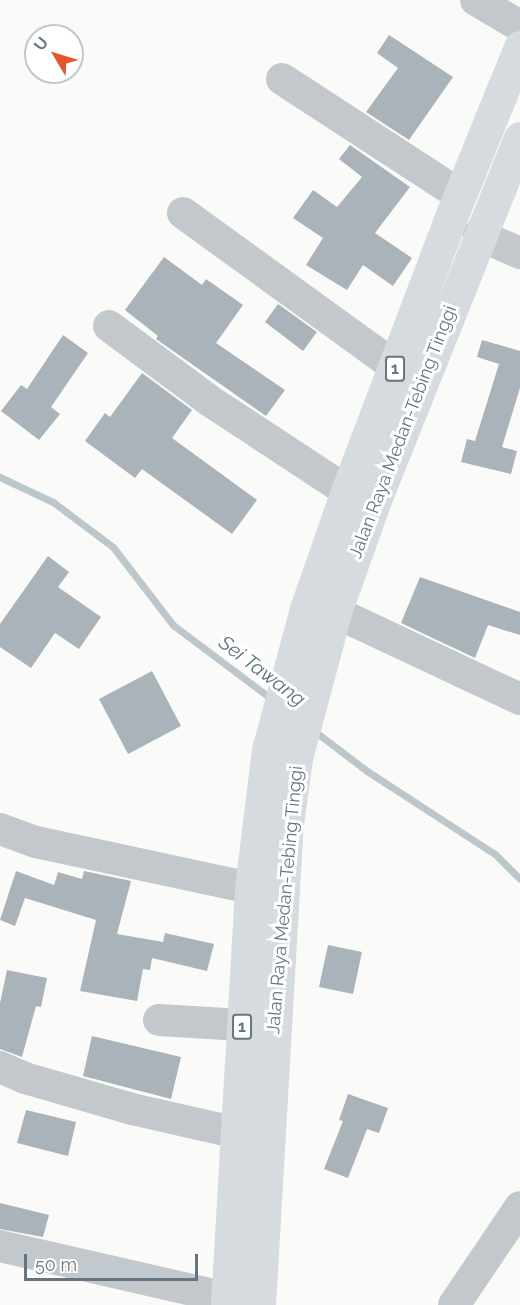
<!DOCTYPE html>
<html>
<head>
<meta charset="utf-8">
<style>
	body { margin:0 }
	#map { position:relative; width:520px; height:1305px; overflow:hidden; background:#fafaf8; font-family:Raleway,sans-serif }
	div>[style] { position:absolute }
	.stream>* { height:7px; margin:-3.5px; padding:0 3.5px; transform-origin:3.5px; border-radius:3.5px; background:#bbc7cb }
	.building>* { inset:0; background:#aab3b9 }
	.minor>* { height:32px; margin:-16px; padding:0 16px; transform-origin:16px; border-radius:16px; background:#c3c8cc }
	.highway>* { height:33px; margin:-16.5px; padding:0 16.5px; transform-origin:16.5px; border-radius:16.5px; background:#d6dbdf }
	span { translate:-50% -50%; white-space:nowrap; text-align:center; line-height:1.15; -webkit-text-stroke:6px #fff; paint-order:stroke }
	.shield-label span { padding:2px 4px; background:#fff; border:2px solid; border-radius:4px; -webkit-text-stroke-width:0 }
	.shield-label { font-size:16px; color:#657683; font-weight:700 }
	.street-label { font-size:18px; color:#657683 }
	.water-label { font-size:20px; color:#60757c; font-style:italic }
	.north { position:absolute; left:24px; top:24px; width:60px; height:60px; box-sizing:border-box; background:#fff; border:2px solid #c1c8cd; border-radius:50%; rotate:308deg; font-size:16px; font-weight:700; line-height:24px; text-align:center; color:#657683 }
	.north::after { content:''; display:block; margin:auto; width:21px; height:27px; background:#e4572e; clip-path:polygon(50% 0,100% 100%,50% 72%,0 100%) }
	.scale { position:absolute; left:24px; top:1254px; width:174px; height:27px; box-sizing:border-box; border:3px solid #657683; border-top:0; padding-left:8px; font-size:18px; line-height:21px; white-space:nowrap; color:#657683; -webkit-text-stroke:4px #fff; paint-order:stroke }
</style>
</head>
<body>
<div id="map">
	<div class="stream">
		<div style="left:0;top:477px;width:59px;rotate:25.3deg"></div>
		<div style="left:53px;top:502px;width:75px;rotate:36.9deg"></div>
		<div style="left:113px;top:547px;width:98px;rotate:52.4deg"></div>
		<div style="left:173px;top:625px;width:125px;rotate:36.9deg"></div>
		<div style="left:313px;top:730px;width:68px;rotate:37.2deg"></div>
		<div style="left:367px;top:771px;width:153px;rotate:33deg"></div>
		<div style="left:495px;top:854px;width:35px;rotate:45deg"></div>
	</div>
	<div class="building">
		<div style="clip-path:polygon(389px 35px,453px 77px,409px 140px,366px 112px,398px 68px,377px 53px)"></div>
		<div style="clip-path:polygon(350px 145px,410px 187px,375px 233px,412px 258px,393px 286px,363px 265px,347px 290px,306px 265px,323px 238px,293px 218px,313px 190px,337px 207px,362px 177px,339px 159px)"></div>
		<div style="clip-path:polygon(164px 257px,202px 285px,206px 279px,243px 305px,216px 343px,285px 390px,266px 416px,156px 339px,158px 336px,125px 310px)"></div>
		<div style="clip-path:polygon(278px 304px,317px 332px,303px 351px,265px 322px)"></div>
		<div style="clip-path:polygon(63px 335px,88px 353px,51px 407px,60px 414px,39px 440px,1px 411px,21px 385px,27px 389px)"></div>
		<div style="clip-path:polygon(482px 340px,520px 351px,520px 388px,502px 447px,517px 451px,511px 474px,461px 462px,467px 439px,475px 441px,499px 364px,477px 357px)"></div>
		<div style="clip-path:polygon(142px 373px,192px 410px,172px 438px,257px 500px,232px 534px,142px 469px,135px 478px,85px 441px,105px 413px,110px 417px)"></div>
		<div style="clip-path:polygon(48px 556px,69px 572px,58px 587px,101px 617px,79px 649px,55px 633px,31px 668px,0 647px,0 624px)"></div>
		<div style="clip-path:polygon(420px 577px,520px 612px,520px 635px,488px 625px,475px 658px,401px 623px)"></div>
		<div style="clip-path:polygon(152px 671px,181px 726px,128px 754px,99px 699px)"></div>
		<div style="clip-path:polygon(16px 871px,54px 885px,58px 872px,82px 879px,84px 871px,131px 881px,117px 934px,163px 942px,165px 933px,214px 944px,207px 971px,152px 958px,150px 970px,143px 969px,137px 1001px,80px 991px,96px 920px,25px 898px,15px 926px,0 920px)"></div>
		<div style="clip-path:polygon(328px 945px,362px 952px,353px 994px,319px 987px)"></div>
		<div style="clip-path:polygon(7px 970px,47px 978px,41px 1007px,36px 1006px,22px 1057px,0 1049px,0 1003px)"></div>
		<div style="clip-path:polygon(92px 1036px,181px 1057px,171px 1099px,83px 1076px)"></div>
		<div style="clip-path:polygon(348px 1094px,388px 1108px,379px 1133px,367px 1129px,348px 1178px,324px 1169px,343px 1121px,339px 1120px)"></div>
		<div style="clip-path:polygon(26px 1110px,76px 1122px,68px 1156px,17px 1143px)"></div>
		<div style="clip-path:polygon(0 1203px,49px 1215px,43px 1237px,0 1229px)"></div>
	</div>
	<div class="minor">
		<div style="left:476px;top:0;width:51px;rotate:30.6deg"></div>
		<div style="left:282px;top:79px;width:212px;rotate:33.1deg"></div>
		<div style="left:183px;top:213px;width:263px;rotate:35.9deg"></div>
		<div style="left:479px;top:235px;width:45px;rotate:23.7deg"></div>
		<div style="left:109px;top:326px;width:126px;rotate:36.6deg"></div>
		<div style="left:210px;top:401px;width:164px;rotate:33.3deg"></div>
		<div style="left:335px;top:612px;width:204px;rotate:25.2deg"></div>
		<div style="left:0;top:829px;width:38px;rotate:20deg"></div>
		<div style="left:36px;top:842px;width:220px;rotate:12.1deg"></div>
		<div style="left:159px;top:1020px;width:83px;rotate:3.4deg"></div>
		<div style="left:0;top:1067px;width:27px;rotate:24deg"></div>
		<div style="left:25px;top:1078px;width:111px;rotate:16.2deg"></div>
		<div style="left:132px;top:1109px;width:109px;rotate:12.8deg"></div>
		<div style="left:0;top:1246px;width:233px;rotate:12.9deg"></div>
		<div style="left:454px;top:1305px;width:118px;rotate:-56deg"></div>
	</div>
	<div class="highway">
		<div style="left:227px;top:1305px;width:418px;rotate:-86.7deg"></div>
		<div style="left:251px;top:888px;width:139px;rotate:-83deg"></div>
		<div style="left:268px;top:750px;width:146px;rotate:-74.9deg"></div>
		<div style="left:306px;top:609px;width:125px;rotate:-70.8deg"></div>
		<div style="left:347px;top:491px;width:288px;rotate:-69.2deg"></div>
		<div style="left:449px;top:222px;width:189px;rotate:-67.9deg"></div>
		<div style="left:259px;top:1305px;width:482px;rotate:-86.7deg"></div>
		<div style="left:287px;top:824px;width:67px;rotate:-82.2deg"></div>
		<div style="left:296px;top:758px;width:151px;rotate:-75deg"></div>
		<div style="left:335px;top:612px;width:114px;rotate:-70.4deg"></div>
		<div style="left:373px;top:505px;width:395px;rotate:-68.2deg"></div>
	</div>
	<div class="shield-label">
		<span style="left:395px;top:369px">1</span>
		<span style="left:242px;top:1027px">1</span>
	</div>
	<div class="street-label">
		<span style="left:403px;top:432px;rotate:-69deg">Jalan Raya Medan-Tebing Tinggi</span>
		<span style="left:285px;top:900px;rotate:-85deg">Jalan Raya Medan-Tebing Tinggi</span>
	</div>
	<div class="water-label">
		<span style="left:262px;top:671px;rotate:37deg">Sei Tawang</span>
	</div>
	<div class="north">U</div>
	<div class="scale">50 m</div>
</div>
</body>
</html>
